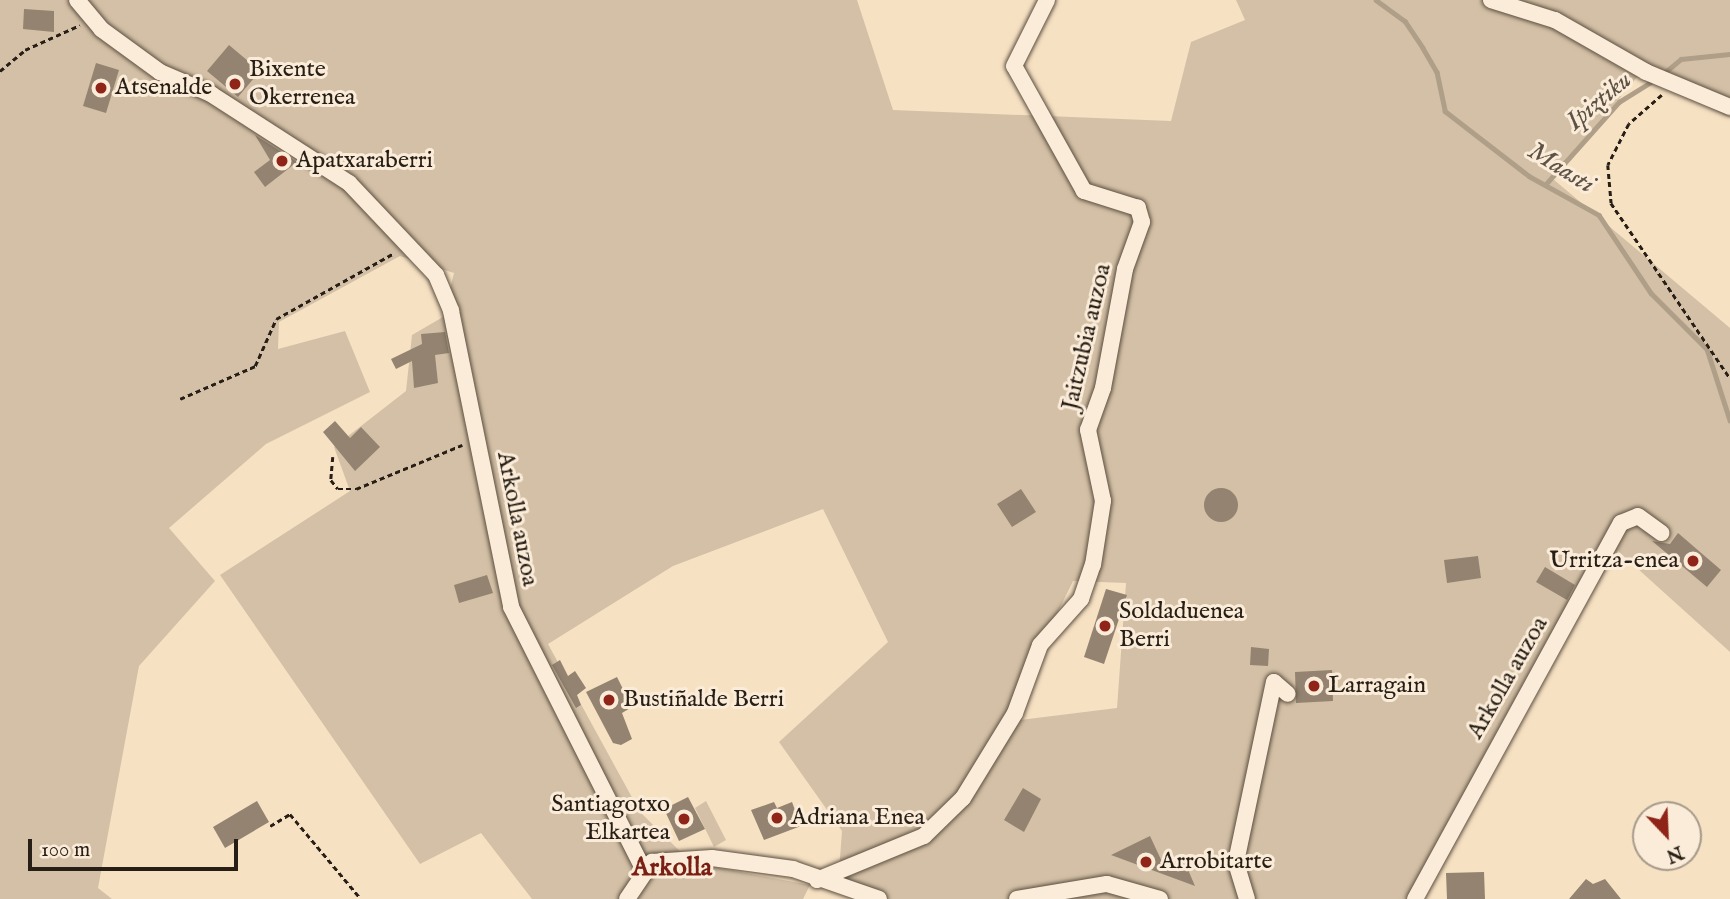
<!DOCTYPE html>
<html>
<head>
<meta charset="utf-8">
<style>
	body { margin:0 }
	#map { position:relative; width:1730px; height:899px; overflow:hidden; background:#f7e1c3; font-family:"IM FELL English",serif }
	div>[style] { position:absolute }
	.green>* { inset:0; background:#d4c0a6 }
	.stream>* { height:4.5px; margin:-2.25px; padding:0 2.25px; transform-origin:2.25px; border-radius:2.25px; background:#b09f88 }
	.building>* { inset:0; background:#938370 }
	.round { border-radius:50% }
	.path>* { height:2.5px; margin-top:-1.25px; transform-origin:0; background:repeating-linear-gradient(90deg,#271e16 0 5px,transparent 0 8.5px) }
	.roads { filter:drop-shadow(0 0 2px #5b4f41) drop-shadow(0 0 2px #5b4f41) }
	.minor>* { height:16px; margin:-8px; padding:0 8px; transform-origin:8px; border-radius:8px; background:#faecd8 }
	.dots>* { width:19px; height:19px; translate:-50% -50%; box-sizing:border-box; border:4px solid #faecd8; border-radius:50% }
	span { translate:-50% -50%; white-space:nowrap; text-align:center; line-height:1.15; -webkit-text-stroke:6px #faecd8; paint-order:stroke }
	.poi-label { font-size:24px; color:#271e16 }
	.left { translate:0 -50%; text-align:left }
	.right { translate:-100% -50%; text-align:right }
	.street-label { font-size:24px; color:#271e16 }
	.water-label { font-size:26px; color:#5e5244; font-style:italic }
	.neighbourhood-label { font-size:26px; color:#7a1f14; font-weight:700 }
	.north { position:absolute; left:1632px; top:801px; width:70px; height:70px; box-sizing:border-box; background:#faecd8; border:2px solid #a69a8a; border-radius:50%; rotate:157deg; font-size:19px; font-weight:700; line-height:28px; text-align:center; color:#271e16 }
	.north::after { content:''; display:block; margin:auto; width:24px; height:32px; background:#8f2418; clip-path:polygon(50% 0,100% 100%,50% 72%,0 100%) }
	.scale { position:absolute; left:28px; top:839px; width:210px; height:32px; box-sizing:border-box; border:4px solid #271e16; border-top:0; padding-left:9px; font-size:21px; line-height:24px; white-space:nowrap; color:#271e16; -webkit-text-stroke:5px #faecd8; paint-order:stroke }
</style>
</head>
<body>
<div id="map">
	<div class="green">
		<div style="clip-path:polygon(evenodd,0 0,857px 0,893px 110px,1171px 121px,1191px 42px,1245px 20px,1236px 0,1730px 0,1730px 118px,1642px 71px,1553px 179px,1730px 328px,1730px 652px,1618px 551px,1528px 690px,1414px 899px,878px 899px,838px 885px,842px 831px,779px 742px,888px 642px,823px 509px,673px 566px,548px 644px,640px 812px,692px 863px,810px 885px,803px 899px,532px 899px,481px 833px,420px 864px,220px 575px,350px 491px,334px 447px,406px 391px,412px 335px,443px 317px,454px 273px,400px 256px,279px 322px,278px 349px,345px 331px,370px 392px,266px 444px,169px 528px,215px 581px,139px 666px,98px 888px,112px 899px,0 899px,0 0,1073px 581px,1126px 583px,1117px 708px,1004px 722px,1073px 581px)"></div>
		<div style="clip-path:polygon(706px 801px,726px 840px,714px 847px,695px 808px)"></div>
	</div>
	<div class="stream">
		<div style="left:1376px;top:0;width:36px;rotate:36deg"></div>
		<div style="left:1405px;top:21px;width:32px;rotate:56deg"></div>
		<div style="left:1423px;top:48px;width:28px;rotate:60deg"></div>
		<div style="left:1437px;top:72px;width:40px;rotate:78deg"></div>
		<div style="left:1445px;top:111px;width:106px;rotate:37.7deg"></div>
		<div style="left:1529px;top:176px;width:80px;rotate:29.1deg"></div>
		<div style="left:1599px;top:215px;width:94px;rotate:56.3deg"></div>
		<div style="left:1651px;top:293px;width:79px;rotate:45deg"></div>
		<div style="left:1707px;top:349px;width:75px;rotate:72.1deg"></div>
		<div style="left:1663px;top:74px;width:23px;rotate:-40deg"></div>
		<div style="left:1681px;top:59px;width:49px;rotate:-5.8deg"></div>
		<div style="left:1545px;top:185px;width:111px;rotate:-48.3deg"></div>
		<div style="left:1619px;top:102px;width:40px;rotate:-32deg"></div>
	</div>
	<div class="building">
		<div style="clip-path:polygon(24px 9px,54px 11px,54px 32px,23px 29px)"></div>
		<div style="clip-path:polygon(229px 45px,260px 71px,238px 97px,207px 71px)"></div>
		<div style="clip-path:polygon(96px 63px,119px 70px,106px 113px,83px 106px)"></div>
		<div style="clip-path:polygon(255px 135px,297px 162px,265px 187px,254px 172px,270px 160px)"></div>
		<div style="clip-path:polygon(445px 332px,449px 353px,435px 355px,438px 383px,414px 388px,412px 361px,396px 369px,391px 359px,422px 344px,421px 334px)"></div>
		<div style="clip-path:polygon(335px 421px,350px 438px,361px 427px,380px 447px,355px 471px,323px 432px)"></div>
		<div class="round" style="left:1204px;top:488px;width:34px;height:34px"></div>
		<div style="clip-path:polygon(1021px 489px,1036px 512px,1012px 527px,997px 504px)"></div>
		<div style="clip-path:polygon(1678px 533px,1721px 570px,1707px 587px,1652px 541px,1670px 544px)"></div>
		<div style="clip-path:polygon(1478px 556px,1481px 578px,1447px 583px,1444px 560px)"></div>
		<div style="clip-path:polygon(1545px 567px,1575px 585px,1567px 600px,1536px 582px)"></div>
		<div style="clip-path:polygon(487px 575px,493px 593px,459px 603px,454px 585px)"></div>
		<div style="clip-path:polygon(1106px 589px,1127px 595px,1104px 664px,1084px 657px)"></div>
		<div style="clip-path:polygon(1251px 647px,1269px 649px,1268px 666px,1250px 665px)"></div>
		<div style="clip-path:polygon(560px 660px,568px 676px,575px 671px,586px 688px,577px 695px,581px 705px,576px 708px,552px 665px)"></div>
		<div style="clip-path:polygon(1332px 670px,1333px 701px,1296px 703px,1295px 672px)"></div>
		<div style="clip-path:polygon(617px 677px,632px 707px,622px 713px,632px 739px,621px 745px,613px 743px,586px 692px)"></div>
		<div style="clip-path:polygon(1023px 788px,1041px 799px,1024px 832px,1004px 820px)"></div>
		<div style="clip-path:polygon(688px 797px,705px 829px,679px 841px,664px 809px)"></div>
		<div style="clip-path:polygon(257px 801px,269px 822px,225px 848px,213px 827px)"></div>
		<div style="clip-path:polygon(774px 802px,777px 808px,792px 802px,801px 826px,764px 840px,751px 810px)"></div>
		<div style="clip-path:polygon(1150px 836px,1164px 866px,1183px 858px,1195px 886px,1111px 855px)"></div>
		<div style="clip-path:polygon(1484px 872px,1485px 899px,1447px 899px,1446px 873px)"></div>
		<div style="clip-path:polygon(1586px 879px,1593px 884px,1605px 879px,1621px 899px,1569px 899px)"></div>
	</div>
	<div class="path">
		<div style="left:0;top:71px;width:33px;rotate:-40deg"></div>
		<div style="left:25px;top:50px;width:60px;rotate:-24.4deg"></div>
		<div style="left:1662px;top:95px;width:44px;rotate:138.7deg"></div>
		<div style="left:1629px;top:124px;width:46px;rotate:117.1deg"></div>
		<div style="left:1608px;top:165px;width:38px;rotate:85deg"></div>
		<div style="left:1611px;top:203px;width:212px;rotate:55.8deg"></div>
		<div style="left:180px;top:399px;width:82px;rotate:-23.7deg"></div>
		<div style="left:255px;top:366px;width:51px;rotate:-65.9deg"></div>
		<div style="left:276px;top:319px;width:135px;rotate:-29.2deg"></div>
		<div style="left:333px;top:457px;width:23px;rotate:95deg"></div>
		<div style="left:331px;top:480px;width:11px;rotate:52deg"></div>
		<div style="left:338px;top:489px;width:18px"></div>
		<div style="left:356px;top:489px;width:115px;rotate:-22.5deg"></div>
		<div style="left:270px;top:826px;width:23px;rotate:-31deg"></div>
		<div style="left:290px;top:814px;width:111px;rotate:50.1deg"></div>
	</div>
	<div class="roads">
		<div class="minor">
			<div style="left:77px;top:0;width:38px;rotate:50deg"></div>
			<div style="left:101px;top:29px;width:73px;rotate:36.1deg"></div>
			<div style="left:160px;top:72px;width:56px;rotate:23.3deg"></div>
			<div style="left:211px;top:94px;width:164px;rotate:32.8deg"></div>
			<div style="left:349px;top:183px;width:127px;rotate:46.6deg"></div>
			<div style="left:436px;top:275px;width:39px;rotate:67deg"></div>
			<div style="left:451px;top:311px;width:302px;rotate:78.5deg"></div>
			<div style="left:511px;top:607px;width:295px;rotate:63.2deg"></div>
			<div style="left:1491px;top:0;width:67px;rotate:17.4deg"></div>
			<div style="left:1555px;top:20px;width:105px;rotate:29.7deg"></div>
			<div style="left:1646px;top:72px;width:91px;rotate:22.6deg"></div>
			<div style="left:817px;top:880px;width:116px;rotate:-22.4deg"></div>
			<div style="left:924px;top:836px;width:54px;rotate:-44.3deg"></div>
			<div style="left:963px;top:798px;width:100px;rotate:-58.5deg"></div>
			<div style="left:1015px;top:713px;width:72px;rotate:-69.8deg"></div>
			<div style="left:1040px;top:645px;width:62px;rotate:-48.3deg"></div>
			<div style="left:1081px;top:599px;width:36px;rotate:-71deg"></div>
			<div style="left:1093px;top:565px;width:65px;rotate:-81.1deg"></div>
			<div style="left:1103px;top:501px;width:73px;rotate:-101.9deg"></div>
			<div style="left:1088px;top:430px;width:45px;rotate:-70.3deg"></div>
			<div style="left:1103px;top:388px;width:121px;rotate:-79.5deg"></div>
			<div style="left:1125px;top:269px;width:50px;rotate:-70.1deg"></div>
			<div style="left:1142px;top:222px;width:15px;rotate:-106deg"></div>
			<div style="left:1138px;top:208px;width:57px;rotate:-162.5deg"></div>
			<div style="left:1084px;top:191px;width:143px;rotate:-119.2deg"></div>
			<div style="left:1014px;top:66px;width:74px;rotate:-63.4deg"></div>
			<div style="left:627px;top:899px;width:45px;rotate:-56deg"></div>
			<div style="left:652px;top:862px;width:60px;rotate:-3.8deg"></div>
			<div style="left:712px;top:858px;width:82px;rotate:7.7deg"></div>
			<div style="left:793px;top:869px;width:91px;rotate:19.2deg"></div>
			<div style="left:1017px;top:899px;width:91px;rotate:-9.5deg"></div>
			<div style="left:1107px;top:884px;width:55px;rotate:15.8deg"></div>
			<div style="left:1247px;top:899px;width:39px;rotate:-107deg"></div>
			<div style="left:1236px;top:862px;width:184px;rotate:-78.1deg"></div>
			<div style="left:1274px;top:682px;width:18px;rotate:41deg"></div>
			<div style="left:1415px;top:899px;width:429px;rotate:-61.3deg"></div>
			<div style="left:1621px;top:523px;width:18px;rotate:-22deg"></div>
			<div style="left:1638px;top:516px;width:29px;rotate:36deg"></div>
		</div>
	</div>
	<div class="dots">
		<div style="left:235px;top:84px;background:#8f2418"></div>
		<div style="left:101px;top:88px;background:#8f2418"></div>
		<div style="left:282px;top:161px;background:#8f2418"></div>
		<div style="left:1693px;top:561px;background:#8f2418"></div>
		<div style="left:1105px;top:626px;background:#8f2418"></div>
		<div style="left:1314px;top:686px;background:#8f2418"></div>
		<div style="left:609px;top:700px;background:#8f2418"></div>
		<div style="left:777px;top:818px;background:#8f2418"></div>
		<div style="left:684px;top:819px;background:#8f2418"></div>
		<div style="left:1146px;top:862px;background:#8f2418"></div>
	</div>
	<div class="poi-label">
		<span class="left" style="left:249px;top:84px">Bixente<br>Okerrenea</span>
		<span class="left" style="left:115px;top:88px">Atsenalde</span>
		<span class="left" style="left:296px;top:161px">Apatxaraberri</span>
		<span class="right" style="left:1679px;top:561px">Urritza-enea</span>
		<span class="left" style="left:1119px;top:626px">Soldaduenea<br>Berri</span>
		<span class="left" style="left:1328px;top:686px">Larragain</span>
		<span class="left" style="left:623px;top:700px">Bustiñalde Berri</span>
		<span class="right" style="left:670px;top:819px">Santiagotxo<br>Elkartea</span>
		<span class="left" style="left:791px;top:818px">Adriana Enea</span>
		<span class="left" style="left:1160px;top:862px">Arrobitarte</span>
	</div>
	<div class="street-label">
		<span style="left:1087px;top:337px;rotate:-77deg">Jaitzubia auzoa</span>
		<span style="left:517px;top:519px;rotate:79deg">Arkolla auzoa</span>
		<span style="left:1508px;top:678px;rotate:-60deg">Arkolla auzoa</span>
	</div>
	<div class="water-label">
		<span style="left:1599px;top:101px;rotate:-40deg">Ipiztiku</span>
		<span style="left:1561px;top:168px;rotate:32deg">Maasti</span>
	</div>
	<div class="neighbourhood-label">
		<span style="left:672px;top:868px">Arkolla</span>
	</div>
	<div class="north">N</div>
	<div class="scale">100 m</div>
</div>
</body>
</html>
